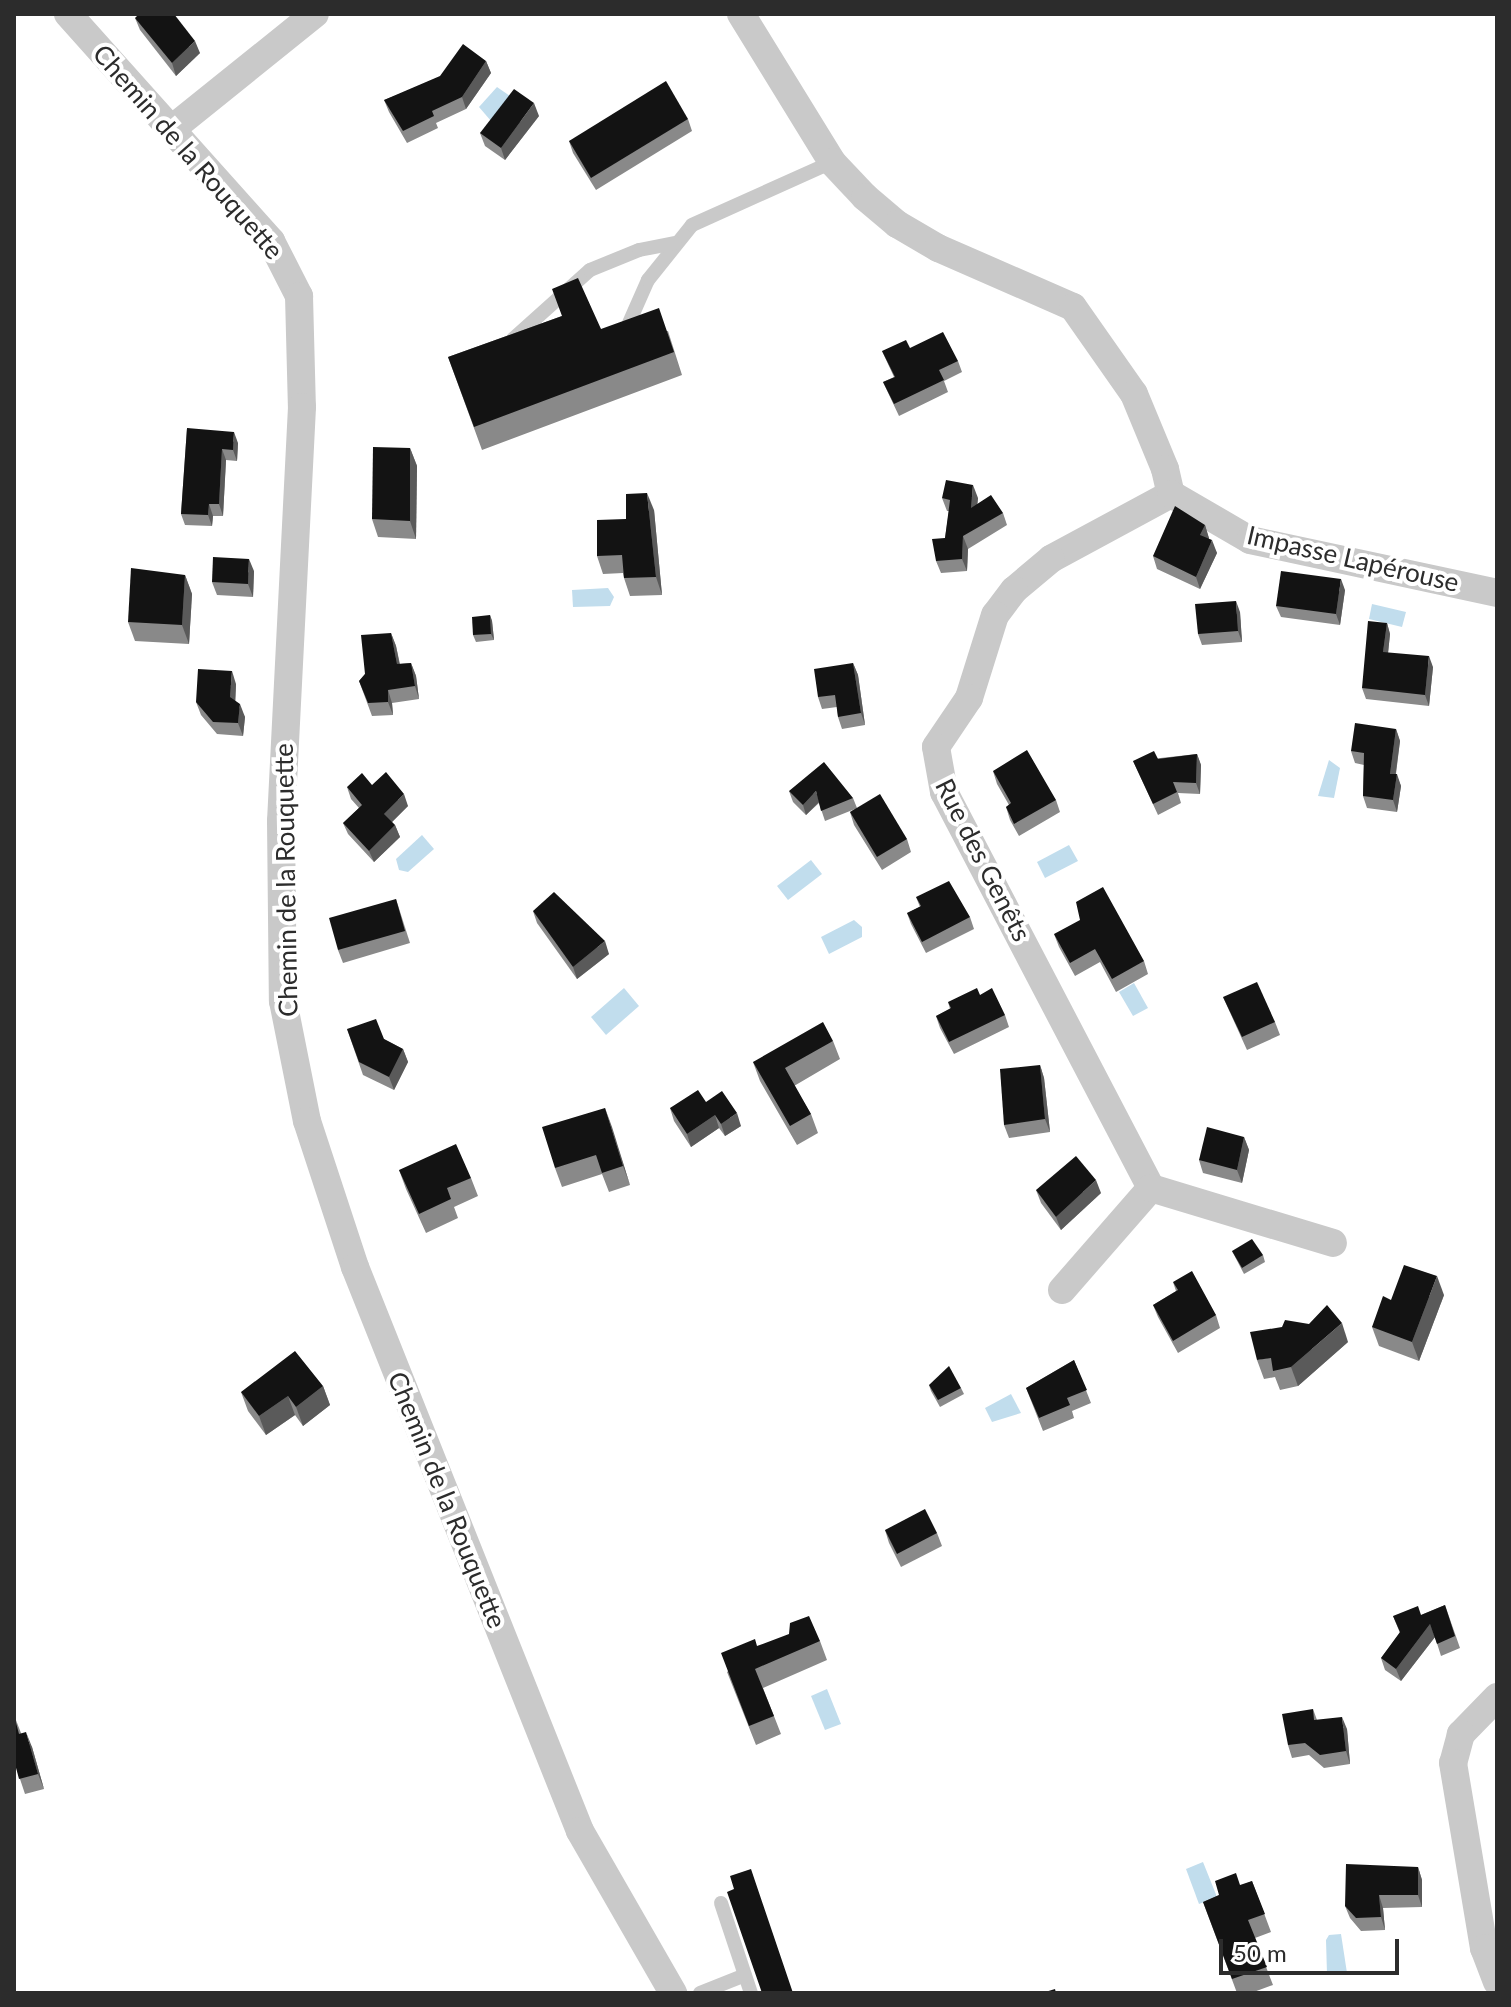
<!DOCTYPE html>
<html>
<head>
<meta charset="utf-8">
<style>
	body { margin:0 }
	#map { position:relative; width:1511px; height:2007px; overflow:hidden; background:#fff; font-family:Lato,sans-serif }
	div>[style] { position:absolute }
	.water>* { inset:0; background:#c1dded }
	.service>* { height:14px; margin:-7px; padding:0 7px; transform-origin:7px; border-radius:7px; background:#c9c9c9 }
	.minor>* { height:28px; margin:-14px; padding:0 14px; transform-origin:14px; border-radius:14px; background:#c9c9c9 }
	.wall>* { inset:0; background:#898989 }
	.shaded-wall>* { inset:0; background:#5a5a5a }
	.building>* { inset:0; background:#131313 }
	span { translate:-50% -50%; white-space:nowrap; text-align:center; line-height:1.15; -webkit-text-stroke:8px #fff; paint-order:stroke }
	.street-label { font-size:26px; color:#2c2c2c }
	.frame { position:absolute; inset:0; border:16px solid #2c2c2c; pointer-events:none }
	.scale { position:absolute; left:1219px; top:1939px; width:180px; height:36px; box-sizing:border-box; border:4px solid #2c2c2c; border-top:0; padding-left:10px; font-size:24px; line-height:28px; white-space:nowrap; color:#2c2c2c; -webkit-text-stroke:6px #fff; paint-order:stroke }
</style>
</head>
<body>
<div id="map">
	<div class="water">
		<div style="clip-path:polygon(497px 87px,510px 96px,491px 121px,479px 107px)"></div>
		<div style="clip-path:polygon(608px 588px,614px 597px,610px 606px,573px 607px,572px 590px)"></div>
		<div style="clip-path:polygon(1372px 604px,1406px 612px,1402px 627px,1369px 619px)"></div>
		<div style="clip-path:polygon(1329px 760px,1340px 768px,1334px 798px,1318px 796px)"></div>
		<div style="clip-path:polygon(422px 835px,434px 849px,408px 872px,399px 870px,396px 859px)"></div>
		<div style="clip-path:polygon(1069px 845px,1078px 861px,1045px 878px,1037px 862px)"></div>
		<div style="clip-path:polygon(811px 860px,822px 874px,788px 900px,777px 886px)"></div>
		<div style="clip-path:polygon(854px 920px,862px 927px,862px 937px,829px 954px,821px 937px)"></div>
		<div style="clip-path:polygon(1134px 983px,1148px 1008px,1133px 1016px,1119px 992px)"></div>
		<div style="clip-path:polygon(624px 988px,639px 1006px,606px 1035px,591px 1017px)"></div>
		<div style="clip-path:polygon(1011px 1394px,1021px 1413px,992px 1422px,985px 1408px)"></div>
		<div style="clip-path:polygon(827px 1689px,841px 1724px,825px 1730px,811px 1696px)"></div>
		<div style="clip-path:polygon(1203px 1862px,1217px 1897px,1199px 1904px,1186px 1869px)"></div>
		<div style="clip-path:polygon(1341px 1934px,1347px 1973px,1327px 1974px,1326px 1940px,1329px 1935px)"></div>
	</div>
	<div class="service">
		<div style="left:629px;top:323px;width:47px;rotate:-66.2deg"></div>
		<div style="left:648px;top:280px;width:70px;rotate:-51.3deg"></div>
		<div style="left:692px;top:225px;width:154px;rotate:-24.2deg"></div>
		<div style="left:513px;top:339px;width:103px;rotate:-41.9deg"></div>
		<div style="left:590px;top:270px;width:53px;rotate:-22.2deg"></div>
		<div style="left:639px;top:250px;width:36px;rotate:-11deg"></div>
		<div style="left:721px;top:1903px;width:95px;rotate:71.6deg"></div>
		<div style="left:700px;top:1993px;width:48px;rotate:-21.8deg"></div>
	</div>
	<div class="minor">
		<div style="left:68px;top:14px;width:305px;rotate:48.2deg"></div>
		<div style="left:271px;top:241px;width:62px;rotate:63deg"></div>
		<div style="left:299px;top:296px;width:111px;rotate:88.5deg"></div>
		<div style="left:302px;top:407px;width:415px;rotate:92.9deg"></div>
		<div style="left:281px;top:821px;width:180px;rotate:89.4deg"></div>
		<div style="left:283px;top:1001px;width:122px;rotate:78.7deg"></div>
		<div style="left:307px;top:1121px;width:154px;rotate:71.8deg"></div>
		<div style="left:355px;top:1267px;width:607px;rotate:68.25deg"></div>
		<div style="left:580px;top:1831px;width:187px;rotate:60.1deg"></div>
		<div style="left:741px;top:14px;width:174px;rotate:58.4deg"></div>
		<div style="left:832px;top:162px;width:48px;rotate:46.7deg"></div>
		<div style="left:865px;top:197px;width:42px;rotate:40.2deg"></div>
		<div style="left:897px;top:224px;width:48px;rotate:30.3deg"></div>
		<div style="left:938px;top:248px;width:147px;rotate:23.6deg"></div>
		<div style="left:1073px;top:307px;width:106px;rotate:55deg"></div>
		<div style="left:1134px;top:394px;width:81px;rotate:67.5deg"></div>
		<div style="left:1165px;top:469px;width:26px;rotate:77deg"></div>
		<div style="left:1171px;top:494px;width:136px;rotate:151.6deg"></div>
		<div style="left:1051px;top:559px;width:48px;rotate:140deg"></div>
		<div style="left:1014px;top:590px;width:31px;rotate:127deg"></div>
		<div style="left:995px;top:615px;width:87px;rotate:107.4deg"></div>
		<div style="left:969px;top:698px;width:59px;rotate:124deg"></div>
		<div style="left:936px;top:747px;width:46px;rotate:79.9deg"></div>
		<div style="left:944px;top:792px;width:447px;rotate:62.4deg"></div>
		<div style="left:173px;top:128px;width:182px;rotate:-38.8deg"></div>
		<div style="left:1171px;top:494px;width:91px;rotate:30.2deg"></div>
		<div style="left:1250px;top:540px;width:253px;rotate:12.1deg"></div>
		<div style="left:1062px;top:1290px;width:135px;rotate:-48.9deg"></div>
		<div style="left:1151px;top:1188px;width:190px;rotate:16.8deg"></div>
		<div style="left:1497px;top:1697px;width:52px;rotate:134.2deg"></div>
		<div style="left:1461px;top:1734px;width:30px;rotate:105deg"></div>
		<div style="left:1453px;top:1763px;width:188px;rotate:80.5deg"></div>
		<div style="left:1484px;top:1948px;width:36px;rotate:69deg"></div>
	</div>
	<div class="wall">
		<div style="clip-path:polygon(135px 18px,200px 53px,176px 76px,140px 30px)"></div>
		<div style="clip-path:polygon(486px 61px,491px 73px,466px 109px,436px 123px,438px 128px,407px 143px,389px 112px,384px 100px)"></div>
		<div style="clip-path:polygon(539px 116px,505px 160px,485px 146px,480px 133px)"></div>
		<div style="clip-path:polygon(688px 119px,692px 131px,596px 190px,573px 153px,569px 141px)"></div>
		<div style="clip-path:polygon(562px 316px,601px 329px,668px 331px,682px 375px,482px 450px,448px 357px)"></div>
		<div style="clip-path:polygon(910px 348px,958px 361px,962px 372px,944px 381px,948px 392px,899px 416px,883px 382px,894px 377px,882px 351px)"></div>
		<div style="clip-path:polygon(187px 428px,238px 443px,237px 461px,226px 460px,223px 516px,213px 516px,212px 526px,185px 525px,181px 514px)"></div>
		<div style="clip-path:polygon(410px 448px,417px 466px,416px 539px,378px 537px,372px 519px)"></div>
		<div style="clip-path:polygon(942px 498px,978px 498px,977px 504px,1003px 513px,1007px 525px,968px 549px,967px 571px,941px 573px,936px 561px,945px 538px,949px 511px,947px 511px)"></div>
		<div style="clip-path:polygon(654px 510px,662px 595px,630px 596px,624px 578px,623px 573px,603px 574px,597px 556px,626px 519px)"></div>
		<div style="clip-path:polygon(1205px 525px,1209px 539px,1217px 553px,1200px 589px,1157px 569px,1153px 556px)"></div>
		<div style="clip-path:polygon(254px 571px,253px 597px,217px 595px,212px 582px)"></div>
		<div style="clip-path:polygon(185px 575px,192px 594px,189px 644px,135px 641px,128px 622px)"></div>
		<div style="clip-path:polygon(1345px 590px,1340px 625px,1281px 617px,1276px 606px)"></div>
		<div style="clip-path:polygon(1240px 612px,1242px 642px,1202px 645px,1198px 634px)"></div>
		<div style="clip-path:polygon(490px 615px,492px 621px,494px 640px,476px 642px,473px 635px)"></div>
		<div style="clip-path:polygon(1387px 623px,1390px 634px,1388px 653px,1433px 667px,1429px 706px,1366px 699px,1362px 688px)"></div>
		<div style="clip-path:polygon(391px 633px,396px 646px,400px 664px,411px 663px,416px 676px,419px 699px,392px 703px,393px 715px,372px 716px,359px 681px,365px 674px)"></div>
		<div style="clip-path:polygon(853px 663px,858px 675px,865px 725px,842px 729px,838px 717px,837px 707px,822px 709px,818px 697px)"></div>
		<div style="clip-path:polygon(236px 684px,235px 701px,245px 717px,243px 736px,217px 734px,201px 715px,196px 702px)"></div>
		<div style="clip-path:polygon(1396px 729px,1400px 741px,1396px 774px,1401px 786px,1397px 812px,1367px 808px,1363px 796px,1364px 765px,1355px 763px,1351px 751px)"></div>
		<div style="clip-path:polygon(1197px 754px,1201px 765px,1200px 794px,1178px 793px,1181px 803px,1158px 815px,1133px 761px)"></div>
		<div style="clip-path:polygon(993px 771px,1056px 800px,1060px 812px,1019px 836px,1010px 820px,1006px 807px,1009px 805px,997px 784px)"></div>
		<div style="clip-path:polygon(372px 785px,408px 806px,392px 822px,395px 825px,400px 837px,374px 862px,348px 834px,343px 823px,359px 808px,351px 799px,347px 787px)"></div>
		<div style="clip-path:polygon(789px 791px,853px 798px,857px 808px,907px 839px,911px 852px,882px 870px,854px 825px,850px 812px,855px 809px,825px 821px,819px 803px,806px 815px,793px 802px)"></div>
		<div style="clip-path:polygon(916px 897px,970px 917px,974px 929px,926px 953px,911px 924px,907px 913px,920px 907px)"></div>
		<div style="clip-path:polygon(396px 899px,410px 943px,343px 963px,338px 950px)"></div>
		<div style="clip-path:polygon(533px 911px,609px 954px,577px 979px,537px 923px)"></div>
		<div style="clip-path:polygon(1054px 934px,1144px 961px,1148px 974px,1116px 992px,1100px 962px,1075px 976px,1059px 947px)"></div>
		<div style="clip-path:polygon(1223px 997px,1275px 1022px,1280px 1035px,1247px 1050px)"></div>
		<div style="clip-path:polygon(948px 1002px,1005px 1015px,1009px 1027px,954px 1054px,940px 1028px,936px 1016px,950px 1009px)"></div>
		<div style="clip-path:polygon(347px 1029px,384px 1039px,403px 1049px,408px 1062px,394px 1090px,363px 1075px)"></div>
		<div style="clip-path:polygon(833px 1041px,840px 1059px,794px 1086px,811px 1114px,818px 1133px,797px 1145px,760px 1081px,753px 1062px)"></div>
		<div style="clip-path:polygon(1040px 1065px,1044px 1078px,1050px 1132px,1009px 1138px,1004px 1125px)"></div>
		<div style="clip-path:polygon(706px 1102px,741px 1126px,725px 1136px,719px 1128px,691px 1147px,674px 1121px,670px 1108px)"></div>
		<div style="clip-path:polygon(605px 1108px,630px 1185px,609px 1192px,602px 1174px,562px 1187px,555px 1168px)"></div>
		<div style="clip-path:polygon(1244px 1137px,1249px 1150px,1242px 1183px,1203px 1173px,1199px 1160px)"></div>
		<div style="clip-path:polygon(399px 1170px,471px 1178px,478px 1196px,454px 1207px,458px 1218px,426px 1233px,406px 1189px)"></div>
		<div style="clip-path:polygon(1036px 1190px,1101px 1193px,1061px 1230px,1041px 1203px)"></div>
		<div style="clip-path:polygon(1232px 1251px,1263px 1255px,1265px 1262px,1244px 1274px)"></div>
		<div style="clip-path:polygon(1173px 1282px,1216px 1315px,1220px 1328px,1178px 1353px,1158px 1317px,1153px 1305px,1176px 1291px)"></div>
		<div style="clip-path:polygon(1444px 1295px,1419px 1361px,1379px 1346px,1372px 1327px,1391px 1300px)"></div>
		<div style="clip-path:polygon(1348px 1342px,1298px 1386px,1280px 1390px,1275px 1377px,1264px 1379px,1257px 1360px)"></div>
		<div style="clip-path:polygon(1074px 1360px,1091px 1403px,1072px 1411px,1074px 1418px,1043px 1431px,1026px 1388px)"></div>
		<div style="clip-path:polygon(929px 1385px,961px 1388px,964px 1394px,940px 1407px,931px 1391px)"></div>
		<div style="clip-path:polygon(323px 1386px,330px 1405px,303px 1426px,295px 1415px,266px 1435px,248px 1411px,241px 1392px)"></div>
		<div style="clip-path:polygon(885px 1530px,937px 1533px,942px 1546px,901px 1567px,889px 1543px)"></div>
		<div style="clip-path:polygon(1445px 1605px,1460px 1648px,1441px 1656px,1435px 1637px,1401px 1681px,1385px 1670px,1381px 1658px,1400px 1633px,1393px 1616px,1421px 1615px)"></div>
		<div style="clip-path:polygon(820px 1641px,827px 1660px,763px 1688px,781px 1734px,756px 1745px,727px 1672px,757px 1646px)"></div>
		<div style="clip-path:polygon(1313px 1709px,1317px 1720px,1347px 1729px,1350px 1764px,1324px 1768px,1309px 1755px,1292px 1758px,1288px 1745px)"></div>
		<div style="clip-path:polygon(14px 1715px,21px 1733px,32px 1747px,44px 1789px,25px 1794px,16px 1767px,14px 1768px)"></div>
		<div style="clip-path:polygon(1418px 1867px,1422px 1880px,1422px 1907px,1383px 1908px,1385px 1930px,1361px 1931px,1350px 1918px,1345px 1906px)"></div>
		<div style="clip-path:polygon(1252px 1881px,1271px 1932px,1255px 1938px,1273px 1985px,1251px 1993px,1237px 1993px,1203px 1902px)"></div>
	</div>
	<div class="shaded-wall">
		<div style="clip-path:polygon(195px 41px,200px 53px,176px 76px,172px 63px)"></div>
		<div style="clip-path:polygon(486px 61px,491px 73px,466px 109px,462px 97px)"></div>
		<div style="clip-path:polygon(534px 103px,539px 116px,505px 160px,501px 148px)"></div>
		<div style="clip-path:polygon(234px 432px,238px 443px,237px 461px,233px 450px)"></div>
		<div style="clip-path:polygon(410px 448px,417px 466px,416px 539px,410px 521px)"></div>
		<div style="clip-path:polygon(222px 449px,226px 460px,223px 516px,219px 504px)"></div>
		<div style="clip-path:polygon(973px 485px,978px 498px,976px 520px,971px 508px)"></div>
		<div style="clip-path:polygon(647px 493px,654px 510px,662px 595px,656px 577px)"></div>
		<div style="clip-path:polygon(209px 504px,213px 516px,212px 526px,208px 515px)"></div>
		<div style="clip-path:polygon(1205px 525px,1209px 538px,1205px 548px,1200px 535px)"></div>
		<div style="clip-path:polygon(963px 536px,968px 549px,967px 571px,962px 559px)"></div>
		<div style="clip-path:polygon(1212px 540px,1217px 553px,1200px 589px,1196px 577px)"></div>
		<div style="clip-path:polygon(249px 559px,254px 571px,253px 597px,248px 584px)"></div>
		<div style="clip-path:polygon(185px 575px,192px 594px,189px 644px,182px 625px)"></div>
		<div style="clip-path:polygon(1341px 579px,1345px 590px,1340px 625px,1336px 614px)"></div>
		<div style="clip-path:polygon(1236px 601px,1240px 612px,1242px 642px,1238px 631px)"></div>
		<div style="clip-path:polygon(490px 615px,492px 621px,494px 640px,491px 634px)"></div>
		<div style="clip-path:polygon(1387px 623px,1390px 634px,1387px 663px,1383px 652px)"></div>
		<div style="clip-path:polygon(391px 633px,396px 646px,402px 677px,397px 664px)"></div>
		<div style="clip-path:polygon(1429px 656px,1433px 667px,1429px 706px,1425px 695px)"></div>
		<div style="clip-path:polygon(411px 663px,416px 676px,419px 699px,415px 686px)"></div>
		<div style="clip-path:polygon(853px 663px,858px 675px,865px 725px,861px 713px)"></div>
		<div style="clip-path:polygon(232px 671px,236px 684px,235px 710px,230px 697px)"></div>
		<div style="clip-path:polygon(388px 690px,392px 703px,393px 715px,388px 702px)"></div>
		<div style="clip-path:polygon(240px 704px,245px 717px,243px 736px,238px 723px)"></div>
		<div style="clip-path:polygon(1396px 729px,1400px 741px,1394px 786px,1390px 774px)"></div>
		<div style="clip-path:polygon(1197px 754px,1201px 765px,1200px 794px,1196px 783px)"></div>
		<div style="clip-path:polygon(1397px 774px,1401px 786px,1397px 812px,1393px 800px)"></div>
		<div style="clip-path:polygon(816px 791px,819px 802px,806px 815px,803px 805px)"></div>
		<div style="clip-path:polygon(404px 794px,408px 806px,388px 826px,384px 814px)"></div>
		<div style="clip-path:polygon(395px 825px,400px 837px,374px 862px,369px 851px)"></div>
		<div style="clip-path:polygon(605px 941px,609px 954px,577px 979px,573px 967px)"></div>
		<div style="clip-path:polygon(403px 1049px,408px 1062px,394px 1090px,389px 1077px)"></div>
		<div style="clip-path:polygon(1040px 1065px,1044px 1078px,1050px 1132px,1045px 1119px)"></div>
		<div style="clip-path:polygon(605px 1108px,612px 1127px,630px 1185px,623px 1166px)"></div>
		<div style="clip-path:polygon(737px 1113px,741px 1126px,725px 1136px,721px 1124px)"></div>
		<div style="clip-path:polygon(715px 1115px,719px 1128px,691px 1147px,687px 1134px)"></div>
		<div style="clip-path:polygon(1244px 1137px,1249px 1150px,1242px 1183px,1237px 1170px)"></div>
		<div style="clip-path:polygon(1096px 1180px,1101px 1193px,1061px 1230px,1056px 1217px)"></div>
		<div style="clip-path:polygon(1437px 1276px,1444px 1295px,1419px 1361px,1412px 1342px)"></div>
		<div style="clip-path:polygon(1342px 1323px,1348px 1342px,1298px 1386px,1291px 1367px)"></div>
		<div style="clip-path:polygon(323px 1386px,330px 1405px,303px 1426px,296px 1407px)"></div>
		<div style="clip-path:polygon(288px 1396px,295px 1415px,266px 1435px,259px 1416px)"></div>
		<div style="clip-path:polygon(1430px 1624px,1435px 1637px,1401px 1681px,1396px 1669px)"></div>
		<div style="clip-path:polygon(1342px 1717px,1347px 1729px,1350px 1764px,1346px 1751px)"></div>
		<div style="clip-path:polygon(26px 1732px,32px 1747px,44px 1789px,38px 1774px)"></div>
		<div style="clip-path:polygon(1418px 1867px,1422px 1880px,1422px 1907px,1418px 1895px)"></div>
		<div style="clip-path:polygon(1379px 1895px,1383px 1908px,1385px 1930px,1381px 1917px)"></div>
	</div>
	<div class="building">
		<div style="clip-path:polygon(139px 14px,174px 14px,195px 41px,172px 63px,135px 18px)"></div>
		<div style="clip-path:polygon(463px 44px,486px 61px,462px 97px,432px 111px,434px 116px,403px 131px,384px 100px,440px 76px)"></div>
		<div style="clip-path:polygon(666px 81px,688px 119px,591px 178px,569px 141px)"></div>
		<div style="clip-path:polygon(514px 89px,534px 103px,501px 148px,480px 133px)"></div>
		<div style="clip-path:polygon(578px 278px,601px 329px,659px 308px,674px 352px,474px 427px,448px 357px,562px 316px,552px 289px)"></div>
		<div style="clip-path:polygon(943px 332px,958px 361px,939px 370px,944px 380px,894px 404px,883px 382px,895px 377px,882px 351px,906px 340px,910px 348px)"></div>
		<div style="clip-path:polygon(187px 428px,234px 432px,233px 450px,222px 449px,219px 504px,209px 504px,208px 515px,181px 514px)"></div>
		<div style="clip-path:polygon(373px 447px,410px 448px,410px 521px,372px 519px)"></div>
		<div style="clip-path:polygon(946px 480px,973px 485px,971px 508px,991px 495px,1003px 513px,963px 536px,962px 559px,936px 561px,932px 539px,945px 538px,950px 500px,942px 498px)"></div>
		<div style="clip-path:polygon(647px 493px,656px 577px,624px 578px,622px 555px,597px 556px,597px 520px,626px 519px,626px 494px)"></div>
		<div style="clip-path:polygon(1175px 506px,1205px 525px,1200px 535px,1212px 540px,1196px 577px,1153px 556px)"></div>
		<div style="clip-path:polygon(213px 557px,249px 559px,248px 584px,212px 582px)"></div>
		<div style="clip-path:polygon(131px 568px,185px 575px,182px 625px,128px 622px)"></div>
		<div style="clip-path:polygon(1281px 571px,1341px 579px,1336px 614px,1276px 606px)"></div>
		<div style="clip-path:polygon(1236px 601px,1238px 631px,1198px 634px,1195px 604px)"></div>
		<div style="clip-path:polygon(490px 615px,491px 634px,473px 635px,472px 617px)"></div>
		<div style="clip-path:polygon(1368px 621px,1387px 623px,1383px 652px,1429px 656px,1425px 695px,1362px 688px)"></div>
		<div style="clip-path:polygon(391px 633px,397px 664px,411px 663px,415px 686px,388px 690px,388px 702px,368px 703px,359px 681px,365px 674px,361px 635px)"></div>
		<div style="clip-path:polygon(853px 663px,861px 713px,838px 717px,835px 695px,818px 697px,814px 669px)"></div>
		<div style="clip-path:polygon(198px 669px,232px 671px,230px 697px,240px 704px,238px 723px,213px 722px,196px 702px)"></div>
		<div style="clip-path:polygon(1355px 723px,1396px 729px,1390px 774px,1397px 774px,1393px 800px,1363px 796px,1364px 753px,1351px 751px)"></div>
		<div style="clip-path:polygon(1027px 750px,1056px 800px,1014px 824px,1006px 807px,1011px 803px,993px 771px)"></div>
		<div style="clip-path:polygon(1154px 751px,1158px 759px,1197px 754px,1196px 783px,1173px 782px,1177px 792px,1153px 804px,1133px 761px)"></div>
		<div style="clip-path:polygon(824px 762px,853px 798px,821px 811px,816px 791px,803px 805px,789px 791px)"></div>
		<div style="clip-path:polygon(386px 772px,404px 794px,384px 814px,395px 825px,369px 851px,343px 823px,362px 805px,347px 787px,362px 773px,372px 785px)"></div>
		<div style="clip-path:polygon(880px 794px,907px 839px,877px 857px,850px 812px)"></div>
		<div style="clip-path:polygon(949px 881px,970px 917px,922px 942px,907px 913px,921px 906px,916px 897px)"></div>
		<div style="clip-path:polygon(1103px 887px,1144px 961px,1112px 979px,1095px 949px,1070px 963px,1054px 934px,1080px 920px,1076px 902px)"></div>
		<div style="clip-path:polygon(554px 892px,605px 941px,573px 967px,533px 911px)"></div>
		<div style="clip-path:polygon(396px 899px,405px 931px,338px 950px,329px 918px)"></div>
		<div style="clip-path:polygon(1257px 982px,1275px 1022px,1242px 1037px,1223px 997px)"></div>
		<div style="clip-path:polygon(977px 988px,980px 995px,992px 988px,1005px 1015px,949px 1042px,936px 1016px,951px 1008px,948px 1002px)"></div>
		<div style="clip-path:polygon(376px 1019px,384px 1039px,403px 1049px,389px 1077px,359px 1062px,347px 1029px)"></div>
		<div style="clip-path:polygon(823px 1022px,833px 1041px,785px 1068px,811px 1114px,790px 1126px,753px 1062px)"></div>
		<div style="clip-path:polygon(1040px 1065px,1045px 1119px,1004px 1125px,1000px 1069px)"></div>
		<div style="clip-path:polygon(698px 1090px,706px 1102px,722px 1091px,737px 1113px,721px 1124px,715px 1115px,687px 1134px,670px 1108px)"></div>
		<div style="clip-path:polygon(605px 1108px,623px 1166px,602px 1173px,596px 1155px,555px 1168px,542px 1127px)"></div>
		<div style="clip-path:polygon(1207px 1127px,1244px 1137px,1237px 1170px,1199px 1160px)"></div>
		<div style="clip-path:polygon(456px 1144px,471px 1178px,447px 1188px,451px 1199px,419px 1214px,399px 1170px)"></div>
		<div style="clip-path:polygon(1076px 1156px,1096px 1180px,1056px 1217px,1036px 1190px)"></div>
		<div style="clip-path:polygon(1252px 1239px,1263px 1255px,1242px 1268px,1232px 1251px)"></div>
		<div style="clip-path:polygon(1404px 1265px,1437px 1276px,1412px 1342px,1372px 1327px,1383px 1296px,1391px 1300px)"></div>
		<div style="clip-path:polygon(1192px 1271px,1216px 1315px,1173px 1341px,1153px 1305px,1178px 1290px,1173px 1282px)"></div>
		<div style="clip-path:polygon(1327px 1305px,1342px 1323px,1291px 1367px,1273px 1371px,1271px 1358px,1257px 1360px,1250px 1332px,1282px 1327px,1285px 1320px,1309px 1324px)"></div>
		<div style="clip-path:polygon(295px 1351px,323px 1386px,296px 1407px,288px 1396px,259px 1416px,241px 1392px)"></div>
		<div style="clip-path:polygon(1074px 1360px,1087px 1390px,1067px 1398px,1070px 1405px,1039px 1418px,1026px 1388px)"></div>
		<div style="clip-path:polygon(949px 1366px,961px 1388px,938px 1400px,929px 1385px)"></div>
		<div style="clip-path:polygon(925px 1509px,937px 1533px,897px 1554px,885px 1530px)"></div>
		<div style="clip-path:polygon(1445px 1605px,1455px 1636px,1437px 1644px,1430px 1624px,1396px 1669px,1381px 1658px,1400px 1632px,1393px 1616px,1418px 1606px,1421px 1615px)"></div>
		<div style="clip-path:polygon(809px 1616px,820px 1641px,755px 1669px,774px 1716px,749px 1726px,721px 1653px,755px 1639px,757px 1646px,789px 1634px,790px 1623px)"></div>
		<div style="clip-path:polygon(1313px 1709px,1314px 1720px,1342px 1717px,1346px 1751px,1320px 1755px,1305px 1743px,1288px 1745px,1282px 1714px)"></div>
		<div style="clip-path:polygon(14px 1715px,19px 1734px,26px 1732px,38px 1774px,19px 1779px,14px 1760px)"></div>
		<div style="clip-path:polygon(1346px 1864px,1418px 1867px,1418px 1895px,1379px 1895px,1381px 1917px,1356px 1918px,1345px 1906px)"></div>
		<div style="clip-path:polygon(751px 1869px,793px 1993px,762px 1993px,727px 1892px,734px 1889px,730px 1876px)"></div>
		<div style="clip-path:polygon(1236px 1873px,1240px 1885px,1252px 1881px,1265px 1914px,1248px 1920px,1267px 1967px,1232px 1979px,1203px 1902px,1219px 1895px,1215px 1881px)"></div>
		<div style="clip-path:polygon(1055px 1989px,1056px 1993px,1042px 1993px)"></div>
	</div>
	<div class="street-label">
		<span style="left:188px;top:152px;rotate:49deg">Chemin de la Rouquette</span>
		<span style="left:1353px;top:559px;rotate:13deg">Impasse Lapérouse</span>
		<span style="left:983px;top:860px;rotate:63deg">Rue des Genêts</span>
		<span style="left:286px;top:880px;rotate:-91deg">Chemin de la Rouquette</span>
		<span style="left:447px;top:1500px;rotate:68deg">Chemin de la Rouquette</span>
	</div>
	<div class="frame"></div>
	<div class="scale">50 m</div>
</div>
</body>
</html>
